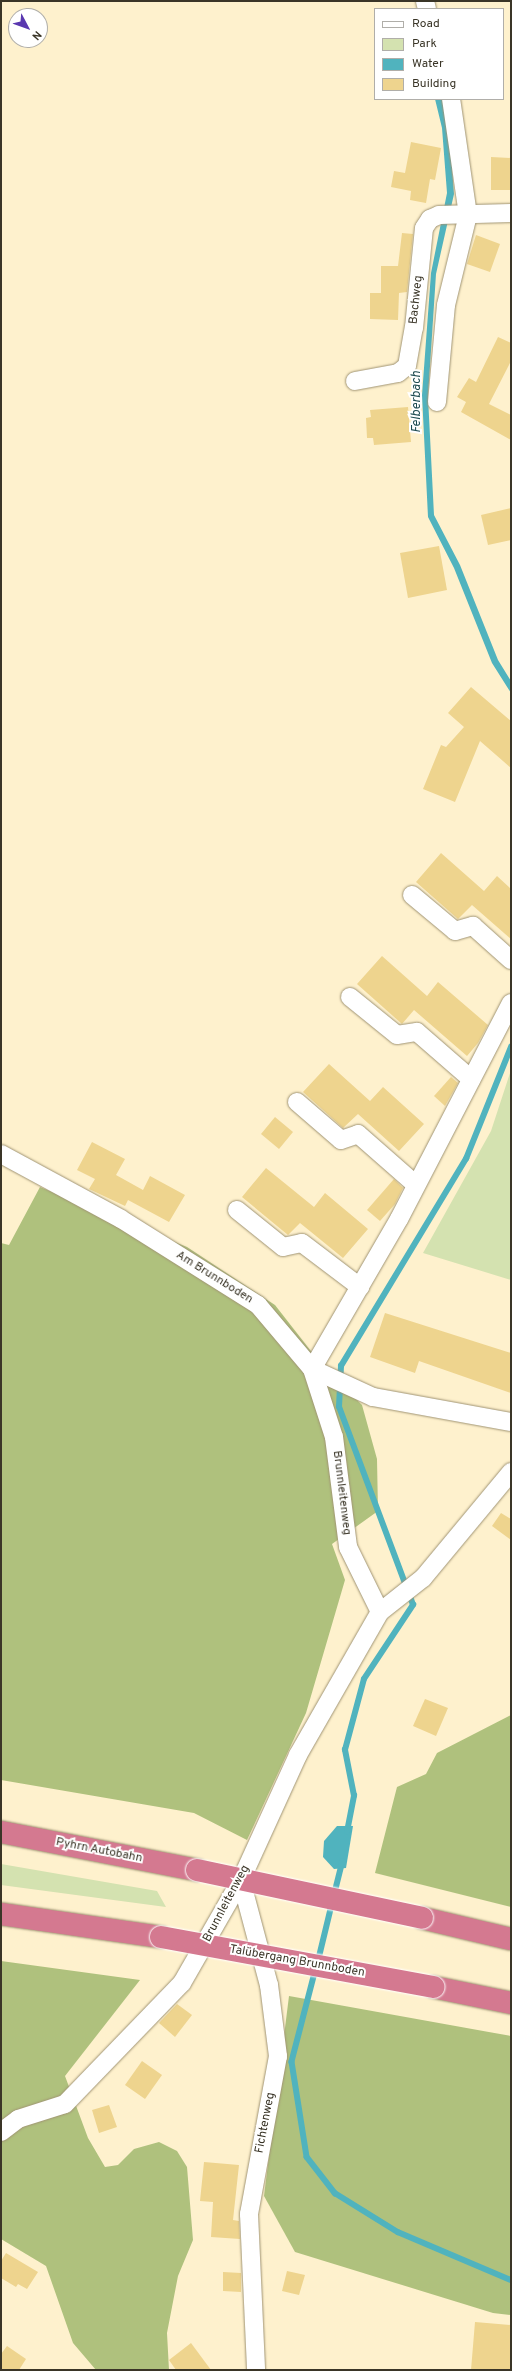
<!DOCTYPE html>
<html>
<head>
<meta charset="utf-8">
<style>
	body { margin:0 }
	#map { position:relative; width:512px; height:2371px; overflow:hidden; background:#fef1cd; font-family:Overpass,sans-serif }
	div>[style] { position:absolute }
	.green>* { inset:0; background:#d4e2b0 }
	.forest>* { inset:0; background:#afc17d }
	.water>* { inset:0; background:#50b3be }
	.stream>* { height:5.5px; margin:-2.75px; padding:0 2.75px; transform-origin:2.75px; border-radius:2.75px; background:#50b3be }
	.building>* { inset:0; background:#eed48e }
	.roads { filter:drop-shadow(0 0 1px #a09474) drop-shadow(0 0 1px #a09474) }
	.minor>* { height:18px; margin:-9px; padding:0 9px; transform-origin:9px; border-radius:9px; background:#fff }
	.motorway>* { height:22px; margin:-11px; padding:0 11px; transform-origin:11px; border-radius:11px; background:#d47990 }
	.bridges { filter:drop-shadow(0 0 1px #fff) drop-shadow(0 0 1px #fff) }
	.motorway-bridge>* { height:22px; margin:-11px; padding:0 11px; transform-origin:11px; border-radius:11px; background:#d47990 }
	span { translate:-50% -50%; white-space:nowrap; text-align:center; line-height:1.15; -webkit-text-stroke:4px #fff; paint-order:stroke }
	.street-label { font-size:12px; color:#3a3527 }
	.water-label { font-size:13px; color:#1f4c51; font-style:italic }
	.frame { position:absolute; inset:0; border:2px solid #3a3527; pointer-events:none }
	.legend { position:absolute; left:374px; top:8px; width:130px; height:92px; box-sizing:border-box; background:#fff; border:1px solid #b0aea9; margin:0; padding:5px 7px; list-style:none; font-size:12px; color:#3a3527 }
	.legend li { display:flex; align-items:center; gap:8px; height:20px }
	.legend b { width:20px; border:1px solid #b0aea9 }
	.north { position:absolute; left:8px; top:8px; width:40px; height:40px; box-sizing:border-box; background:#fff; border:1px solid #b0aea9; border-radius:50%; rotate:131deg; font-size:11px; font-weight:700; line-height:16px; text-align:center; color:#3a3527 }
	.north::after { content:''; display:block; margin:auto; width:14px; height:18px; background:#5a38b0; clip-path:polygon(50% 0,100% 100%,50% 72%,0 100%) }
</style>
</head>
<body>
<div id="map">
	<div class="green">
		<div style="clip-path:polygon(511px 1070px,511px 1280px,423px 1253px,491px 1131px)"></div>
		<div style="clip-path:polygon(1px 1864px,157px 1891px,166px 1907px,1px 1885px)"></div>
	</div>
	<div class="forest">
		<div style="clip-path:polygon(40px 1187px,187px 1247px,275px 1305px,321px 1364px,362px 1405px,377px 1459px,378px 1511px,332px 1544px,345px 1580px,306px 1713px,247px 1840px,194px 1813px,1px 1780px,1px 1243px,9px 1245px)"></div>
		<div style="clip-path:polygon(511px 1715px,511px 1907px,375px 1873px,397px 1787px,426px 1774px,437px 1753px)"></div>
		<div style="clip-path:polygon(1px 1961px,140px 1980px,65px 2076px,88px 2138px,105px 2167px,118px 2165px,134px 2149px,159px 2142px,177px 2151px,187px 2167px,193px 2240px,178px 2276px,167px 2333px,169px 2370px,96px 2370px,73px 2343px,46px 2266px,1px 2239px)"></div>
		<div style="clip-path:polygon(289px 1996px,511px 2036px,511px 2315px,493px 2313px,295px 2252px,264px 2196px)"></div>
	</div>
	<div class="water">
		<div style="clip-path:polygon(435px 99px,442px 99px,449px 128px,454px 194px,436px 274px,428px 397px,434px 515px,460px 565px,498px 660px,511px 681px,511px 693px,492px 663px,454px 568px,428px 517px,422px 395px,431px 273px,447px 193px,442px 128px)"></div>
		<div style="clip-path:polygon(337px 1826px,353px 1826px,346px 1868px,334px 1869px,323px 1857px,324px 1841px)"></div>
	</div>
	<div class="stream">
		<div style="left:347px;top:1832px;width:37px;rotate:-79deg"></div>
		<div style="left:354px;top:1796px;width:47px;rotate:-101.1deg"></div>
		<div style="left:345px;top:1750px;width:73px;rotate:-75deg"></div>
		<div style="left:364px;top:1679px;width:89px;rotate:-56.5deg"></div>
		<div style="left:413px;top:1605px;width:211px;rotate:-110.5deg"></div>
		<div style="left:339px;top:1407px;width:41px;rotate:-87.2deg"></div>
		<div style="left:341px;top:1366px;width:242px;rotate:-58.9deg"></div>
		<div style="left:466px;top:1159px;width:121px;rotate:-68.1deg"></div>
		<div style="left:334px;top:1895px;width:34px;rotate:-76deg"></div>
		<div style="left:318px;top:1961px;width:60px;rotate:-76.4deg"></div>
		<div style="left:316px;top:1969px;width:96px;rotate:104.5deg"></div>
		<div style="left:292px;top:2062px;width:96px;rotate:81deg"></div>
		<div style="left:307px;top:2157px;width:46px;rotate:52.1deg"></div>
		<div style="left:335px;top:2193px;width:74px;rotate:31.8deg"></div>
		<div style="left:398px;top:2232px;width:123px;rotate:23deg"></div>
	</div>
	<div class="building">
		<div style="clip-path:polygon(411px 142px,441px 148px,435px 180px,430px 179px,426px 203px,410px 200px,411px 191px,391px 187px,394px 171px,405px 173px)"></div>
		<div style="clip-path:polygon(491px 157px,511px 158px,511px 190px,491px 190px)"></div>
		<div style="clip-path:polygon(402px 233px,413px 234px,407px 292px,399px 293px,398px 320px,370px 319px,370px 293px,381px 293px,381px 266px,398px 266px)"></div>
		<div style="clip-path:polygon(476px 235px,500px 244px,490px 272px,467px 264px)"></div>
		<div style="clip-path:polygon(498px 337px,511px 343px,511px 361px,489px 404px,511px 415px,511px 440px,461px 412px,466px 402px,457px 397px,469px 378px,476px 382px)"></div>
		<div style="clip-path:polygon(408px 407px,411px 442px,374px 445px,373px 438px,367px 438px,366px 418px,371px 417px,370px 410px)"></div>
		<div style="clip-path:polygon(511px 508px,511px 540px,488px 545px,481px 515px)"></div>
		<div style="clip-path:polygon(439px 546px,447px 590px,408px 598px,400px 553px)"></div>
		<div style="clip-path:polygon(471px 687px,511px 721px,511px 768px,480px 741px,455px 802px,423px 789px,441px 745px,446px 747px,464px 727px,448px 713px)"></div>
		<div style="clip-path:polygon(441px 853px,484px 891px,497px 876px,511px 889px,511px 939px,472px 905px,458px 919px,416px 882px)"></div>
		<div style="clip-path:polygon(382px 956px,427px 996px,438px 982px,488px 1025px,478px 1043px,467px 1056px,414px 1010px,402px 1024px,357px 984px)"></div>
		<div style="clip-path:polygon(329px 1064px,370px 1101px,383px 1087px,424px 1124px,399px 1151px,358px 1114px,343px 1128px,303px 1092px)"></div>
		<div style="clip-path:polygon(451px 1077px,458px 1083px,445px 1106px,434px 1096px)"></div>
		<div style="clip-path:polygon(275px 1117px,293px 1132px,279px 1149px,261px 1134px)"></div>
		<div style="clip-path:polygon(92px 1142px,125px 1159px,116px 1175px,143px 1190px,150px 1176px,185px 1195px,169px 1222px,128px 1200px,125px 1206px,89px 1189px,95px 1179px,77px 1170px)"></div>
		<div style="clip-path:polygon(266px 1168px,314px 1207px,325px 1193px,368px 1229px,343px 1258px,300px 1223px,288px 1235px,242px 1197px)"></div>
		<div style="clip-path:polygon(394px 1179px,403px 1188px,395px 1204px,380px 1221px,367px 1210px)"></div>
		<div style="clip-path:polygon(385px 1313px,511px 1353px,511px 1393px,419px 1361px,415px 1373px,370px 1357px)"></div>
		<div style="clip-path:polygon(501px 1513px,511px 1519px,511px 1540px,492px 1526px)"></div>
		<div style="clip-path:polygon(425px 1699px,448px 1708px,436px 1736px,413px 1726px)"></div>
		<div style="clip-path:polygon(177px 2004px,192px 2015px,175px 2037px,159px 2023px)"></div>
		<div style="clip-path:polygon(142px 2061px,162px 2075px,145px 2099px,125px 2085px)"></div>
		<div style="clip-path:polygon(109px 2105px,117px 2127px,99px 2133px,92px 2110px)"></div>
		<div style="clip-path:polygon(204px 2162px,239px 2165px,233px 2220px,239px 2221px,240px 2239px,211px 2237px,213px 2202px,200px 2201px)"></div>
		<div style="clip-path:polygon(6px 2253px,38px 2272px,27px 2289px,18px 2284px,16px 2287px,1px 2278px,1px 2261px)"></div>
		<div style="clip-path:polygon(287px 2271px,305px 2275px,299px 2295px,282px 2291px)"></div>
		<div style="clip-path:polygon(223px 2272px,241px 2273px,241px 2292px,223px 2291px)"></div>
		<div style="clip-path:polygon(475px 2322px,511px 2325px,511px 2370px,471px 2370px)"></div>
		<div style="clip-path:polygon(191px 2343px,211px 2370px,176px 2370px,169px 2360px)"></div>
		<div style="clip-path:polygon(7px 2346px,26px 2359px,19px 2370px,1px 2370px,1px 2354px)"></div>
	</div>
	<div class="roads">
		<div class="minor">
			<div style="left:425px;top:1px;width:8px;rotate:76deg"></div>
			<div style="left:355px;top:381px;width:44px;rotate:-10.5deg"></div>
			<div style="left:398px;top:373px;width:11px;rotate:-38deg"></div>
			<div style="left:407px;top:366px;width:39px;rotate:-80deg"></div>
			<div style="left:414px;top:328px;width:100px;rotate:-84.3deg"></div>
			<div style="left:424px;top:228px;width:11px;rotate:-56deg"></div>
			<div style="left:430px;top:219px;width:10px;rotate:-24deg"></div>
			<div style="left:439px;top:215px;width:72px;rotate:-1.6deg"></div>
			<div style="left:437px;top:402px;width:97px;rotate:-84.7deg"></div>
			<div style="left:446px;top:305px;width:93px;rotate:-76.3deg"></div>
			<div style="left:468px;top:215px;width:117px;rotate:-98.3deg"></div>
			<div style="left:412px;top:895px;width:56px;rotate:39.9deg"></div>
			<div style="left:455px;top:931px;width:19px;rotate:-16deg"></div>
			<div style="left:473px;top:926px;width:51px;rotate:41.8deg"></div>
			<div style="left:350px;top:997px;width:60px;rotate:39deg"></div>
			<div style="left:397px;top:1035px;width:20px;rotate:-9deg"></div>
			<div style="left:417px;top:1032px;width:72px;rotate:41deg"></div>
			<div style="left:511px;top:1003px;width:243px;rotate:117.4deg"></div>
			<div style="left:399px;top:1219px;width:173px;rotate:120.1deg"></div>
			<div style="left:312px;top:1369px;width:71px;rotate:72.1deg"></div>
			<div style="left:334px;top:1437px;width:111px;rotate:82.7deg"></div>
			<div style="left:348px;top:1547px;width:72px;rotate:63.8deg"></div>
			<div style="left:380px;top:1612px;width:55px;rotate:-38.3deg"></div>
			<div style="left:423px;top:1578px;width:138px;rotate:-50.3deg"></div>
			<div style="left:297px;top:1102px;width:58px;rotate:40.8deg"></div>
			<div style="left:341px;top:1140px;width:18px;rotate:-19deg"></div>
			<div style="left:358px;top:1134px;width:77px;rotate:41.3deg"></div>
			<div style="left:1px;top:1154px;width:136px;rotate:28.4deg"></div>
			<div style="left:121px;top:1219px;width:162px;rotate:32.1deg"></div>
			<div style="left:258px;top:1305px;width:84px;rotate:49.8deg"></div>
			<div style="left:312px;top:1369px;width:67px;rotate:24.7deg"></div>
			<div style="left:373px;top:1397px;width:140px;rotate:10.3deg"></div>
			<div style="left:237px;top:1210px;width:59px;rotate:38.8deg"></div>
			<div style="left:283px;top:1247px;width:19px;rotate:-12deg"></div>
			<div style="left:302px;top:1243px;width:73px;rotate:37.2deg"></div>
			<div style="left:241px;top:1880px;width:109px;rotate:75.1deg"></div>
			<div style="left:269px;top:1985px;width:72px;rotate:82.8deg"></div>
			<div style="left:278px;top:2056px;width:161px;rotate:100.4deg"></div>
			<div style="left:249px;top:2214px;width:156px;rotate:87.4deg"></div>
			<div style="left:1px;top:2132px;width:21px;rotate:-37deg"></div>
			<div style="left:18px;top:2119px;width:49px;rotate:-17.7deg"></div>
			<div style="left:65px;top:2104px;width:168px;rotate:-46deg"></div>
			<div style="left:182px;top:1983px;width:119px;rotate:-60.2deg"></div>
			<div style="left:241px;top:1880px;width:137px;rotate:-65.5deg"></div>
			<div style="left:298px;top:1755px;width:165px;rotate:-60.2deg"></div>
		</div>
		<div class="motorway">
			<div style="left:1px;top:1832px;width:200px;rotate:11deg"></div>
			<div style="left:1px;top:1914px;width:162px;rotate:8.2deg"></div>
			<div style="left:422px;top:1918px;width:91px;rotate:13.3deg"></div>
			<div style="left:433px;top:1987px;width:80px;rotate:11.6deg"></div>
		</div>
	</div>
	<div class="bridges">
		<div class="motorway-bridge">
			<div style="left:197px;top:1870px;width:230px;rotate:12deg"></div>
			<div style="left:161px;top:1937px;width:277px;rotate:10.4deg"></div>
		</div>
	</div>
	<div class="street-label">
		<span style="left:417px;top:300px;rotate:-84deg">Bachweg</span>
		<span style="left:214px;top:1278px;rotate:32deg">Am Brunnboden</span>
		<span style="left:341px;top:1493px;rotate:83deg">Brunnleitenweg</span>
		<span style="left:99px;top:1851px;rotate:11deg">Pyhrn Autobahn</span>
		<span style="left:227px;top:1904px;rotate:-62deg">Brunnleitenweg</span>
		<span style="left:297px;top:1962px;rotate:10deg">Talübergang Brunnboden</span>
		<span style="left:266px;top:2123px;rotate:-79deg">Fichtenweg</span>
	</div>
	<div class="water-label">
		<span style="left:417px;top:402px;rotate:-90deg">Felberbach</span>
	</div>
	<div class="frame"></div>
	<ul class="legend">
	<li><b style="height:5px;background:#fff"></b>Road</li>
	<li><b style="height:11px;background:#d4e2b0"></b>Park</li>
	<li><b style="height:11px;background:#50b3be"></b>Water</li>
	<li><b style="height:11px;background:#eed48e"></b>Building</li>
	</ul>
	<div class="north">N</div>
</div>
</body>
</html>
